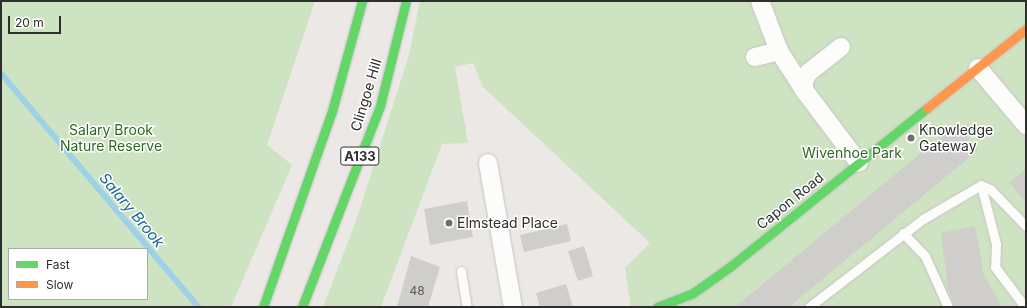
<!DOCTYPE html>
<html>
<head>
<meta charset="utf-8">
<style>
	body { margin:0 }
	#map { position:relative; width:1027px; height:308px; overflow:hidden; background:#ebe8e5; font-family:Inter,sans-serif }
	div>[style] { position:absolute }
	.green>* { inset:0; background:#cee3c1 }
	.stream>* { height:5.5px; margin:-2.75px; padding:0 2.75px; transform-origin:2.75px; border-radius:2.75px; background:#9fd1e6 }
	.building>* { inset:0; background:#d0cecb }
	.roads { filter:drop-shadow(0 0 1px #c6c4c4) drop-shadow(0 0 1px #c6c4c4) }
	.lane>* { height:9px; margin:-4.5px; padding:0 4.5px; transform-origin:4.5px; border-radius:4.5px; background:#fcfcfb }
	.street>* { height:18px; margin:-9px; padding:0 9px; transform-origin:9px; border-radius:9px; background:#fcfcfb }
	.fast>* { height:9px; margin:-4.5px; padding:0 4.5px; transform-origin:4.5px; border-radius:4.5px; background:#63d668 }
	.slow>* { height:9px; margin:-4.5px; padding:0 4.5px; transform-origin:4.5px; border-radius:4.5px; background:#ff974d }
	.dots>* { width:11px; height:11px; translate:-50% -50%; box-sizing:border-box; border:2px solid #fff; border-radius:50% }
	span { translate:-50% -50%; white-space:nowrap; text-align:center; line-height:1.15; -webkit-text-stroke:3px #fff; paint-order:stroke }
	.number-label { font-size:12px; color:#585857 }
	.number-label span { -webkit-text-stroke-width:0 }
	.shield-label span { padding:1px 3px; background:#fff; border:1px solid; border-radius:3px; -webkit-text-stroke-width:0 }
	.shield-label { font-size:13px; color:#2e2e2e; font-weight:700 }
	.street-label { font-size:14px; color:#2e2e2e }
	.park-label { font-size:14px; color:#2e6722 }
	.poi-label { font-size:14px; color:#2e2e2e }
	.left { translate:0 -50%; text-align:left }
	.water-label { font-size:15px; color:#1a6796; font-style:italic }
	.frame { position:absolute; inset:0; border:2px solid #2e2e2e; pointer-events:none }
	.legend { position:absolute; left:8px; top:248px; width:140px; height:52px; box-sizing:border-box; background:#fff; border:1px solid #ababab; margin:0; padding:5px 7px; list-style:none; font-size:12px; color:#2e2e2e }
	.legend li { display:flex; align-items:center; gap:8px; height:20px }
	.legend b { width:20px; border:1px solid #ababab }
	.scale { position:absolute; left:8px; top:16px; width:53px; height:18px; box-sizing:border-box; border:2px solid #2e2e2e; border-top:0; padding-left:5px; font-size:12px; line-height:14px; white-space:nowrap; color:#2e2e2e; -webkit-text-stroke:3px #fff; paint-order:stroke }
</style>
</head>
<body>
<div id="map">
	<div class="green">
		<div style="clip-path:polygon(evenodd,1px 1px,315px 1px,267px 145px,292px 165px,231px 307px,1px 307px,1px 1px,9px 249px,147px 249px,147px 299px,9px 299px,9px 249px)"></div>
		<div style="clip-path:polygon(420px 1px,1026px 1px,1026px 307px,631px 307px,625px 268px,650px 243px,483px 87px,473px 63px,455px 67px,468px 143px,442px 144px,381px 307px,323px 307px,356px 221px,409px 55px)"></div>
	</div>
	<div class="stream">
		<div style="left:1px;top:73px;width:307px;rotate:49.8deg"></div>
	</div>
	<div class="building">
		<div style="clip-path:polygon(956px 124px,978px 150px,789px 307px,735px 307px)"></div>
		<div style="clip-path:polygon(1026px 169px,1026px 203px,1009px 182px)"></div>
		<div style="clip-path:polygon(467px 201px,473px 237px,430px 245px,424px 209px)"></div>
		<div style="clip-path:polygon(567px 224px,571px 241px,524px 252px,520px 235px)"></div>
		<div style="clip-path:polygon(975px 226px,984px 275px,1002px 307px,955px 307px,948px 289px,941px 233px)"></div>
		<div style="clip-path:polygon(584px 246px,593px 276px,578px 281px,568px 251px)"></div>
		<div style="clip-path:polygon(411px 256px,440px 267px,428px 307px,397px 307px)"></div>
		<div style="clip-path:polygon(566px 284px,573px 307px,540px 307px,536px 293px)"></div>
	</div>
	<div class="roads">
		<div class="lane">
			<div style="left:981px;top:185px;width:61px;rotate:75.7deg"></div>
			<div style="left:996px;top:244px;width:23px;rotate:92deg"></div>
			<div style="left:995px;top:267px;width:50px;rotate:53.1deg"></div>
			<div style="left:981px;top:185px;width:10px;rotate:24deg"></div>
			<div style="left:990px;top:189px;width:52px;rotate:45.8deg"></div>
			<div style="left:903px;top:233px;width:32px;rotate:46deg"></div>
			<div style="left:925px;top:256px;width:56px;rotate:65.7deg"></div>
			<div style="left:461px;top:271px;width:36px;rotate:81deg"></div>
			<div style="left:809px;top:307px;width:144px;rotate:-37.7deg"></div>
			<div style="left:923px;top:219px;width:67px;rotate:-30.4deg"></div>
		</div>
		<div class="street">
			<div style="left:760px;top:1px;width:53px;rotate:69.2deg"></div>
			<div style="left:779px;top:51px;width:46px;rotate:57.3deg"></div>
			<div style="left:841px;top:47px;width:42px;rotate:141.8deg"></div>
			<div style="left:808px;top:73px;width:9px;rotate:117deg"></div>
			<div style="left:804px;top:81px;width:9px;rotate:90deg"></div>
			<div style="left:804px;top:90px;width:91px;rotate:53deg"></div>
			<div style="left:755px;top:57px;width:25px;rotate:-14deg"></div>
			<div style="left:978px;top:68px;width:75px;rotate:49.9deg"></div>
			<div style="left:488px;top:163px;width:146px;rotate:80.2deg"></div>
		</div>
		<div class="fast">
			<div style="left:263px;top:307px;width:208px;rotate:-70.6deg"></div>
			<div style="left:332px;top:111px;width:114px;rotate:-74.7deg"></div>
			<div style="left:302px;top:307px;width:216px;rotate:-68.8deg"></div>
			<div style="left:380px;top:106px;width:108px;rotate:-76.1deg"></div>
			<div style="left:657px;top:307px;width:39px;rotate:-21deg"></div>
			<div style="left:693px;top:293px;width:47px;rotate:-35.4deg"></div>
			<div style="left:731px;top:266px;width:252px;rotate:-38.9deg"></div>
		</div>
		<div class="slow">
			<div style="left:927px;top:108px;width:127px;rotate:-38.6deg"></div>
		</div>
	</div>
	<div class="dots">
		<div style="left:911px;top:138px;background:#706f6e"></div>
		<div style="left:449px;top:223px;background:#706f6e"></div>
	</div>
	<div class="number-label">
		<span style="left:417px;top:291px">48</span>
	</div>
	<div class="shield-label">
		<span style="left:360px;top:156px">A133</span>
	</div>
	<div class="street-label">
		<span style="left:366px;top:95px;rotate:-73deg">Clingoe Hill</span>
		<span style="left:790px;top:201px;rotate:-39deg">Capon Road</span>
	</div>
	<div class="park-label">
		<span style="left:111px;top:138px">Salary Brook<br>Nature Reserve</span>
		<span style="left:852px;top:153px">Wivenhoe Park</span>
	</div>
	<div class="poi-label">
		<span class="left" style="left:919px;top:138px">Knowledge<br>Gateway</span>
		<span class="left" style="left:457px;top:223px">Elmstead Place</span>
	</div>
	<div class="water-label">
		<span style="left:132px;top:210px;rotate:50deg">Salary Brook</span>
	</div>
	<div class="frame"></div>
	<ul class="legend">
	<li><b style="height:5px;background:#63d668"></b>Fast</li>
	<li><b style="height:5px;background:#ff974d"></b>Slow</li>
	</ul>
	<div class="scale">20 m</div>
</div>
</body>
</html>
